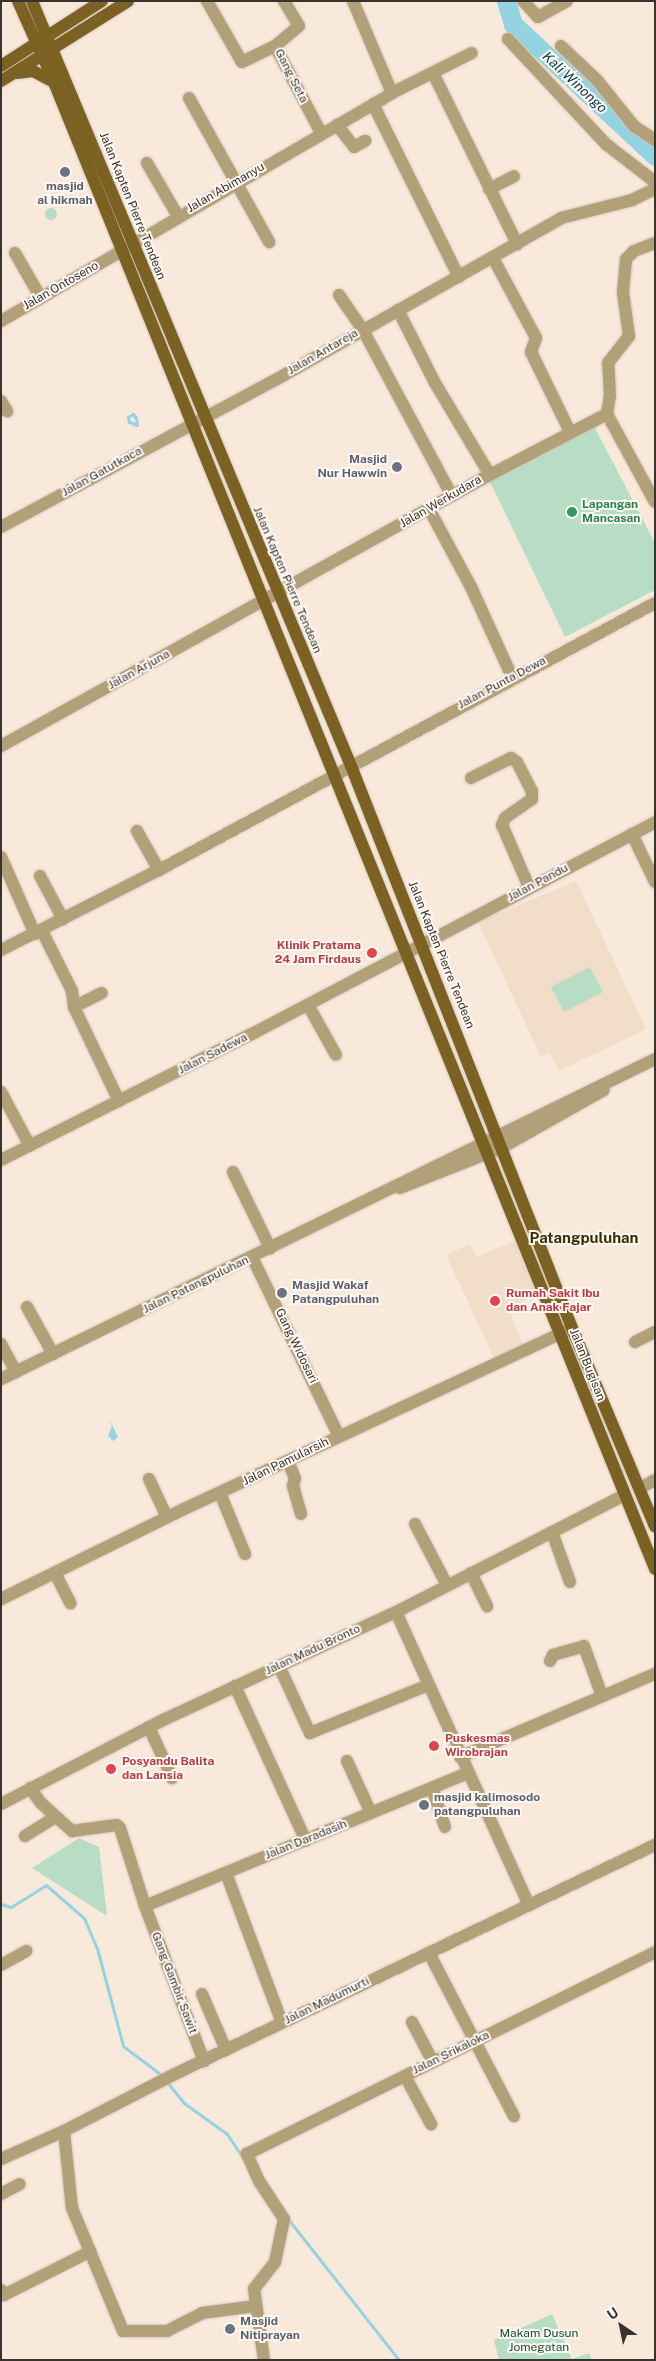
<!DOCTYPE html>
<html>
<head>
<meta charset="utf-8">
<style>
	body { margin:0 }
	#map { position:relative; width:656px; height:2361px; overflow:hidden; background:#f9e9db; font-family:"Public Sans",sans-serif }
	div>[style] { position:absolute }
	.built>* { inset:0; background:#f2ddc9 }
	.green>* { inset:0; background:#b7dec4 }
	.round { border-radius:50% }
	.water>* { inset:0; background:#94d3e1 }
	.stream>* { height:3px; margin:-1.5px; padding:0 1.5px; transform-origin:1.5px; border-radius:1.5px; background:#94d3e1 }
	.river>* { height:19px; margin:-9.5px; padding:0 9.5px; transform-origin:9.5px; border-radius:9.5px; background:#94d3e1 }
	.roads { filter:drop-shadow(0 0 1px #d2c5b8) drop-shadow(0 0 1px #d2c5b8) }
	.minor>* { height:12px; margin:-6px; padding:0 6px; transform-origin:6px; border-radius:6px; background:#b2a079 }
	.major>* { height:12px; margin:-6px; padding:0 6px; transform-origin:6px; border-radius:6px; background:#7b6122 }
	.dots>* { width:14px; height:14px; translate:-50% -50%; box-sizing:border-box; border:2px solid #fff8f3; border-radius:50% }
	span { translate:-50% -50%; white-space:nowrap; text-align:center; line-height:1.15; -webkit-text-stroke:4px #fff8f3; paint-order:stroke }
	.street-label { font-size:12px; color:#38332d }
	.worship-label { font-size:12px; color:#5b616d; font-weight:700 }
	.right { translate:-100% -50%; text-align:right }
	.left { translate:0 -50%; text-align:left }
	.leisure-label { font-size:12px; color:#27864d; font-weight:700 }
	.health-label { font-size:12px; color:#be3a42; font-weight:700 }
	.park-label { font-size:12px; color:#164e30 }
	.water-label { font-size:14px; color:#003d48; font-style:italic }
	.quarter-label { font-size:15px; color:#343105; font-weight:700 }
	.frame { position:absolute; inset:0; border:2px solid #38332d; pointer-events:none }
	.north { position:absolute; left:596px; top:2301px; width:50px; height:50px; -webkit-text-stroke:4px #fff8f3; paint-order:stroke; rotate:326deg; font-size:14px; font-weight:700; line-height:20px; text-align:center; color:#38332d }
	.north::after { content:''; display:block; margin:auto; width:18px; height:22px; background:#38332d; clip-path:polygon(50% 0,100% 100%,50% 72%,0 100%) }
</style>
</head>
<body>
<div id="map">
	<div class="built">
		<div style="clip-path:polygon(576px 881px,646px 1029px,559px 1071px,550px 1053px,541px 1057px,478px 922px)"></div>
		<div style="clip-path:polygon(515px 1241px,537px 1295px,508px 1308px,524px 1347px,495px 1360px,446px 1255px,470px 1244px,477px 1257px)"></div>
	</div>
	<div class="green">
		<div class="round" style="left:45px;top:208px;width:12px;height:12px"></div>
		<div style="clip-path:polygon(594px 426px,655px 543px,655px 590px,565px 637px,490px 482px)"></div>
		<div style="clip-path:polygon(590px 967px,603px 992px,564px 1012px,551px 987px)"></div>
		<div style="clip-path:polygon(79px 1838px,99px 1847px,107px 1916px,32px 1868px)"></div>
		<div style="clip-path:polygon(552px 2314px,572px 2359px,589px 2353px,592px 2360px,499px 2360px,494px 2340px)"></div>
	</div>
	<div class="water">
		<div style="clip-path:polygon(109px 1418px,118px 1437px,113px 1441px,108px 1436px,112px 1426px)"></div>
	</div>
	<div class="stream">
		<div style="left:133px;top:414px;width:5px;rotate:53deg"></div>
		<div style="left:136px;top:418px;width:7px;rotate:82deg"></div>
		<div style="left:137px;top:425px;width:9px;rotate:-159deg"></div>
		<div style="left:129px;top:422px;width:5px;rotate:-101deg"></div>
		<div style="left:128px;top:417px;width:6px;rotate:-31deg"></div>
		<div style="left:1px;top:1904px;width:10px;rotate:17deg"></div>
		<div style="left:11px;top:1907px;width:41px;rotate:-32.2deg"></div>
		<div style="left:46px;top:1885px;width:50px;rotate:41deg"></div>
		<div style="left:84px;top:1918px;width:33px;rotate:67deg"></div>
		<div style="left:97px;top:1948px;width:101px;rotate:75.1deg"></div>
		<div style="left:123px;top:2046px;width:51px;rotate:37.1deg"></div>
		<div style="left:167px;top:2082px;width:27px;rotate:51deg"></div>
		<div style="left:184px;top:2103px;width:53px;rotate:35.8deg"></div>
		<div style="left:227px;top:2134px;width:29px;rotate:56deg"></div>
		<div style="left:288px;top:2219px;width:179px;rotate:51.8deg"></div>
	</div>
	<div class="river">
		<div style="left:506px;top:1px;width:24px;rotate:73deg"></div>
		<div style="left:513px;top:24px;width:194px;rotate:42.9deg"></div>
	</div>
	<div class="roads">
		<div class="minor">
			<div style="left:207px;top:1px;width:70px;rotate:60.2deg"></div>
			<div style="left:242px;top:62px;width:37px;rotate:-26deg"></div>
			<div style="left:284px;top:1px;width:29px;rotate:59deg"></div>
			<div style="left:299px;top:26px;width:31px;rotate:140deg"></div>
			<div style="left:275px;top:46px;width:98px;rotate:62.1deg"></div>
			<div style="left:353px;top:1px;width:100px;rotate:67deg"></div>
			<div style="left:523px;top:1px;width:22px;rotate:47deg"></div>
			<div style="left:538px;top:17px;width:33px;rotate:-29deg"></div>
			<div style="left:508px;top:39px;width:144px;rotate:47deg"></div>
			<div style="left:606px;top:144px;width:62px;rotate:37.8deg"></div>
			<div style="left:561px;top:46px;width:50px;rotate:43.4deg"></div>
			<div style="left:597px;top:80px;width:59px;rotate:51.2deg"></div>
			<div style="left:634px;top:126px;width:25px;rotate:34deg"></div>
			<div style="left:433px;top:73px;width:191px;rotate:63.8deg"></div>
			<div style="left:189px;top:98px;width:165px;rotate:60.9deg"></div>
			<div style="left:373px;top:104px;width:193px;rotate:63.6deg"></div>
			<div style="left:337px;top:125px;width:28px;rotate:52deg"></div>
			<div style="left:354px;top:147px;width:13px;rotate:-29deg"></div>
			<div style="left:147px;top:163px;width:61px;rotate:59.7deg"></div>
			<div style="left:489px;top:189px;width:28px;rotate:-27deg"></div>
			<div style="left:15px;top:253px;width:52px;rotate:60deg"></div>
			<div style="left:493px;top:258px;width:91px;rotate:61.7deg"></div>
			<div style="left:536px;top:338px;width:15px;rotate:110deg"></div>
			<div style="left:531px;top:352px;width:89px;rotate:64deg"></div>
			<div style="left:339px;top:295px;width:42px;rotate:55.6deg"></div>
			<div style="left:363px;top:330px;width:188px;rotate:61.8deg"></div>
			<div style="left:398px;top:310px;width:82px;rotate:63.1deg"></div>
			<div style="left:435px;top:383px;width:107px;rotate:59.1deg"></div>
			<div style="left:1px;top:321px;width:453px;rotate:-30.2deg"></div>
			<div style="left:392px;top:93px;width:89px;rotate:-26.6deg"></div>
			<div style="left:1px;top:401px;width:12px;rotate:59deg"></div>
			<div style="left:607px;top:414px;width:18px;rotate:-81deg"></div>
			<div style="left:610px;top:396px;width:33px;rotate:-93deg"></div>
			<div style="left:608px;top:363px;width:34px;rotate:-52deg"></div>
			<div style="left:629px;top:336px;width:43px;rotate:-97.9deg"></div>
			<div style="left:623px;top:293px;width:34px;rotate:-85deg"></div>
			<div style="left:626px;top:259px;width:11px;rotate:-45deg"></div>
			<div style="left:634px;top:251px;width:22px;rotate:-21deg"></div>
			<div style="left:607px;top:414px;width:100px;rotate:61.4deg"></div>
			<div style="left:429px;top:509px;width:89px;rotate:61.7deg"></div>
			<div style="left:471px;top:587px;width:99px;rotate:65.5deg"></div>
			<div style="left:1px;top:527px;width:321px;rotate:-28.2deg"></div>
			<div style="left:284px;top:375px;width:318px;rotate:-29.5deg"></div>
			<div style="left:561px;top:218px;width:73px;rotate:-14.2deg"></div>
			<div style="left:632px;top:200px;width:25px;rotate:-26deg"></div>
			<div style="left:1px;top:746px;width:550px;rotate:-29.03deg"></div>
			<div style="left:482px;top:479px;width:141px;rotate:-27.5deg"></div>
			<div style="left:471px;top:778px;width:45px;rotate:-26.6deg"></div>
			<div style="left:511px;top:758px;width:7px;rotate:34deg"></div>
			<div style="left:517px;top:762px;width:33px;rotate:63deg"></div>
			<div style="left:532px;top:791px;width:8px;rotate:90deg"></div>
			<div style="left:532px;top:799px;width:33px;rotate:145deg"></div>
			<div style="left:505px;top:818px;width:8px;rotate:113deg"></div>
			<div style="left:502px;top:825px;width:68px;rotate:66.5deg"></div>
			<div style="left:137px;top:831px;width:45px;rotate:60.6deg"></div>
			<div style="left:632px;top:834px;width:53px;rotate:64.4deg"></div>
			<div style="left:1px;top:857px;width:84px;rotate:66.2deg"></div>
			<div style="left:40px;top:876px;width:49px;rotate:61.9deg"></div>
			<div style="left:42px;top:931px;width:67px;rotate:63.4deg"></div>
			<div style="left:72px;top:991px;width:16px;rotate:83deg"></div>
			<div style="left:74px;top:1007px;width:104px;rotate:64.4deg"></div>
			<div style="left:1px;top:950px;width:177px;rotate:-26.9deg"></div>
			<div style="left:159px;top:870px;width:563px;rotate:-28.29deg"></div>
			<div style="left:308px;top:1005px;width:57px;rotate:60.8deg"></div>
			<div style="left:74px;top:1007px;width:31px;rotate:-27deg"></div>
			<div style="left:1px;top:1092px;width:61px;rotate:61.8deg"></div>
			<div style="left:1px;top:1160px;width:279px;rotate:-26.7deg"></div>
			<div style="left:250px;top:1035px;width:458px;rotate:-27.7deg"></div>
			<div style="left:233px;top:1172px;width:85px;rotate:64deg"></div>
			<div style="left:400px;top:1188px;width:109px;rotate:-21.6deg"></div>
			<div style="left:501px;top:1148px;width:118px;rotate:-29.4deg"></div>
			<div style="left:252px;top:1257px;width:199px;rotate:64.1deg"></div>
			<div style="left:27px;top:1307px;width:54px;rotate:61deg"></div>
			<div style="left:635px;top:1342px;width:22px;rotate:-27deg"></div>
			<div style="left:1px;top:1344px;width:32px;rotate:62deg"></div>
			<div style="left:1px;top:1379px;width:728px;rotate:-26.07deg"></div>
			<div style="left:288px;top:1461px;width:18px;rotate:68deg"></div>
			<div style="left:295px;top:1478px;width:8px;rotate:104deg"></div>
			<div style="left:293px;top:1486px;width:29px;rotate:74deg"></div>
			<div style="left:149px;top:1479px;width:42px;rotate:64.7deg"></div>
			<div style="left:640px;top:1488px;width:17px;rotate:-28deg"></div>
			<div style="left:220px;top:1493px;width:66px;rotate:67.7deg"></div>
			<div style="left:415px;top:1524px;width:69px;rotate:62.3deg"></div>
			<div style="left:552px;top:1532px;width:53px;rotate:70.2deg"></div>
			<div style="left:55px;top:1573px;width:34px;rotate:63deg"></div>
			<div style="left:471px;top:1573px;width:37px;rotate:64deg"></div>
			<div style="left:1px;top:1599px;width:202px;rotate:-26.2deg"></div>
			<div style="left:182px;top:1510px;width:428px;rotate:-25deg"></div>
			<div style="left:396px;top:1612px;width:322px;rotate:65.6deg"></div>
			<div style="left:550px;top:1661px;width:7px;rotate:-63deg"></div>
			<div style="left:553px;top:1655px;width:32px;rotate:-16deg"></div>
			<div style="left:584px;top:1646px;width:53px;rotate:70.2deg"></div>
			<div style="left:279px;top:1666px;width:74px;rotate:65.2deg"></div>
			<div style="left:310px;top:1733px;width:127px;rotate:-22.1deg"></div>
			<div style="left:235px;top:1686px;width:170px;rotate:65.4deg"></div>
			<div style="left:149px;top:1727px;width:56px;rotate:65.7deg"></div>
			<div style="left:460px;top:1757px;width:212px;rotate:-23.1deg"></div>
			<div style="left:347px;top:1761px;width:57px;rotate:65.2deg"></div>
			<div style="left:30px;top:1788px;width:19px;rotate:54deg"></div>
			<div style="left:41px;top:1803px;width:42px;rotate:42.1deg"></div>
			<div style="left:72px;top:1831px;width:45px;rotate:-7.6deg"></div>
			<div style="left:117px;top:1825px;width:4px;rotate:45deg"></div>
			<div style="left:120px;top:1828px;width:82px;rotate:72.2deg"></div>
			<div style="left:145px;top:1906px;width:166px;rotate:69.2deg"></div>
			<div style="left:432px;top:1788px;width:41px;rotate:71.6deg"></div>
			<div style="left:1px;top:1804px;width:180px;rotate:-27.4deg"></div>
			<div style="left:161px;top:1721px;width:259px;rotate:-24.9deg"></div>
			<div style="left:396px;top:1612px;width:257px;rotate:-27.1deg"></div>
			<div style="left:25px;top:1836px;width:36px;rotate:-32deg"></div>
			<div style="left:226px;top:1873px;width:160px;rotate:69.5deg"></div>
			<div style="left:145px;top:1906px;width:348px;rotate:-22.4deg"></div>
			<div style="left:429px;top:1953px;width:184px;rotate:62.5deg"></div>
			<div style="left:1px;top:1965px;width:29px;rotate:-29deg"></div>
			<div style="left:202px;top:1994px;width:61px;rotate:66.8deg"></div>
			<div style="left:412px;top:2022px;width:45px;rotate:62.3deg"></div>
			<div style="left:405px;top:2076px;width:55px;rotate:61.6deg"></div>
			<div style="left:64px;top:2131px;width:77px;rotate:84.1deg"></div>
			<div style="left:72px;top:2208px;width:133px;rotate:67.5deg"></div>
			<div style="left:123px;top:2331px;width:44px"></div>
			<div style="left:167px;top:2331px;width:39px;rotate:-27deg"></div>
			<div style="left:202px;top:2313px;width:53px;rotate:-7.5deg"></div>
			<div style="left:1px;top:2159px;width:69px;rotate:-24deg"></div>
			<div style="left:64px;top:2131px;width:125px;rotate:-27.2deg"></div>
			<div style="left:175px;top:2074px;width:532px;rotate:-25.51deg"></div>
			<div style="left:1px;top:2194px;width:21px;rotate:-28deg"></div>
			<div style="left:1px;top:2290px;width:6px;rotate:59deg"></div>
			<div style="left:4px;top:2295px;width:97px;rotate:-26.8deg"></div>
			<div style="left:264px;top:2360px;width:72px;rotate:-98deg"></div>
			<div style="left:254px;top:2289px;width:34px;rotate:-52deg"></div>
			<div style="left:275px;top:2262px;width:44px;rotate:-78.2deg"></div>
			<div style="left:284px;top:2219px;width:45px;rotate:-123.3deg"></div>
			<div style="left:259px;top:2181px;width:30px;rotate:-114deg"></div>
			<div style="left:247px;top:2154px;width:455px;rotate:-26.3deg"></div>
		</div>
		<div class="major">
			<div style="left:18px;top:1px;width:89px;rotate:66deg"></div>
			<div style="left:54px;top:82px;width:1604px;rotate:67.99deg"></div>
			<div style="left:32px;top:1px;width:829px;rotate:67.36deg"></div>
			<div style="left:351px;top:766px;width:604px;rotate:68.53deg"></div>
			<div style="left:572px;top:1328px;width:215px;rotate:67.3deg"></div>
			<div style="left:1px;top:66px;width:120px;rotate:-32.8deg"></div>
			<div style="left:17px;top:73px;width:16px;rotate:-7deg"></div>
			<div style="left:33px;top:71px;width:24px;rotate:28deg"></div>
			<div style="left:1px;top:81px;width:150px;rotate:-32.2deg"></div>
		</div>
	</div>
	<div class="dots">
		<div style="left:65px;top:172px;background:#6b7280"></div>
		<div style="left:397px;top:467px;background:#6b7280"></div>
		<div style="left:572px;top:512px;background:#2e9e5b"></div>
		<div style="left:372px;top:953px;background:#e0444e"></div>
		<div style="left:282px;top:1293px;background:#6b7280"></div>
		<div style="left:495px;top:1301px;background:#e0444e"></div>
		<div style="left:434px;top:1746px;background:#e0444e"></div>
		<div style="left:111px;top:1769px;background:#e0444e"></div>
		<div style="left:424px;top:1805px;background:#6b7280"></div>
		<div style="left:230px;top:2329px;background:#6b7280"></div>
	</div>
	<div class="street-label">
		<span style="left:291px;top:76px;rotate:63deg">Gang Seta</span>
		<span style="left:226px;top:188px;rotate:-30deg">Jalan Abimanyu</span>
		<span style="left:132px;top:206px;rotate:68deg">Jalan Kapten Pierre Tendean</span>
		<span style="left:61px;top:286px;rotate:-30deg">Jalan Ontoseno</span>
		<span style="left:323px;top:352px;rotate:-30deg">Jalan Antareja</span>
		<span style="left:102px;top:472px;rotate:-29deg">Jalan Gatutkaca</span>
		<span style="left:441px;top:502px;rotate:-30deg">Jalan Werkudara</span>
		<span style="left:287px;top:580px;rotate:67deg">Jalan Kapten Pierre Tendean</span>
		<span style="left:139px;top:670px;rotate:-29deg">Jalan Arjuna</span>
		<span style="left:502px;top:683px;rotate:-28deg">Jalan Punta Dewa</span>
		<span style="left:538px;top:883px;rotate:-28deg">Jalan Pandu</span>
		<span style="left:441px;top:955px;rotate:68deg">Jalan Kapten Pierre Tendean</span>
		<span style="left:213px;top:1054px;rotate:-27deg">Jalan Sadewa</span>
		<span style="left:196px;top:1285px;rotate:-26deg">Jalan Patangpuluhan</span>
		<span style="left:296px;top:1346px;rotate:64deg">Gang Widosari</span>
		<span style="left:587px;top:1365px;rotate:68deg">Jalan Bugisan</span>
		<span style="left:286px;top:1462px;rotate:-26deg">Jalan Pamularsih</span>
		<span style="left:313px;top:1650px;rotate:-25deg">Jalan Madu Bronto</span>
		<span style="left:306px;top:1840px;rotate:-22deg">Jalan Daradasih</span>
		<span style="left:174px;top:1983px;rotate:69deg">Gang Gambir Sawit</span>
		<span style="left:327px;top:2001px;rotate:-26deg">Jalan Madumurti</span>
		<span style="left:451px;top:2053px;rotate:-26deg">Jalan Srikaloka</span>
	</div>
	<div class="worship-label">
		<span style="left:65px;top:194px">masjid<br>al hikmah</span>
		<span class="right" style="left:387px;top:467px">Masjid<br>Nur Hawwin</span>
		<span class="left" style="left:292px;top:1293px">Masjid Wakaf<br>Patangpuluhan</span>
		<span class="left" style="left:434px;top:1805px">masjid kalimosodo<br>patangpuluhan</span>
		<span class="left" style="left:240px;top:2329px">Masjid<br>Nitiprayan</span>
	</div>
	<div class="leisure-label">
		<span class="left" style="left:582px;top:512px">Lapangan<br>Mancasan</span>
	</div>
	<div class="health-label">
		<span class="right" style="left:361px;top:953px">Klinik Pratama<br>24 Jam Firdaus</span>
		<span class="left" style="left:506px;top:1301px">Rumah Sakit Ibu<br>dan Anak Fajar</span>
		<span class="left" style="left:445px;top:1746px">Puskesmas<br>Wirobrajan</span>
		<span class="left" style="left:122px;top:1769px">Posyandu Balita<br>dan Lansia</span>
	</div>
	<div class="park-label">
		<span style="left:539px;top:2341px">Makam Dusun<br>Jomegatan</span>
	</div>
	<div class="water-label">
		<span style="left:575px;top:82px;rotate:43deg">Kali Winongo</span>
	</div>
	<div class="quarter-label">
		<span style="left:584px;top:1238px">Patangpuluhan</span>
	</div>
	<div class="frame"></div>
	<div class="north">U</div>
</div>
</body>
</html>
